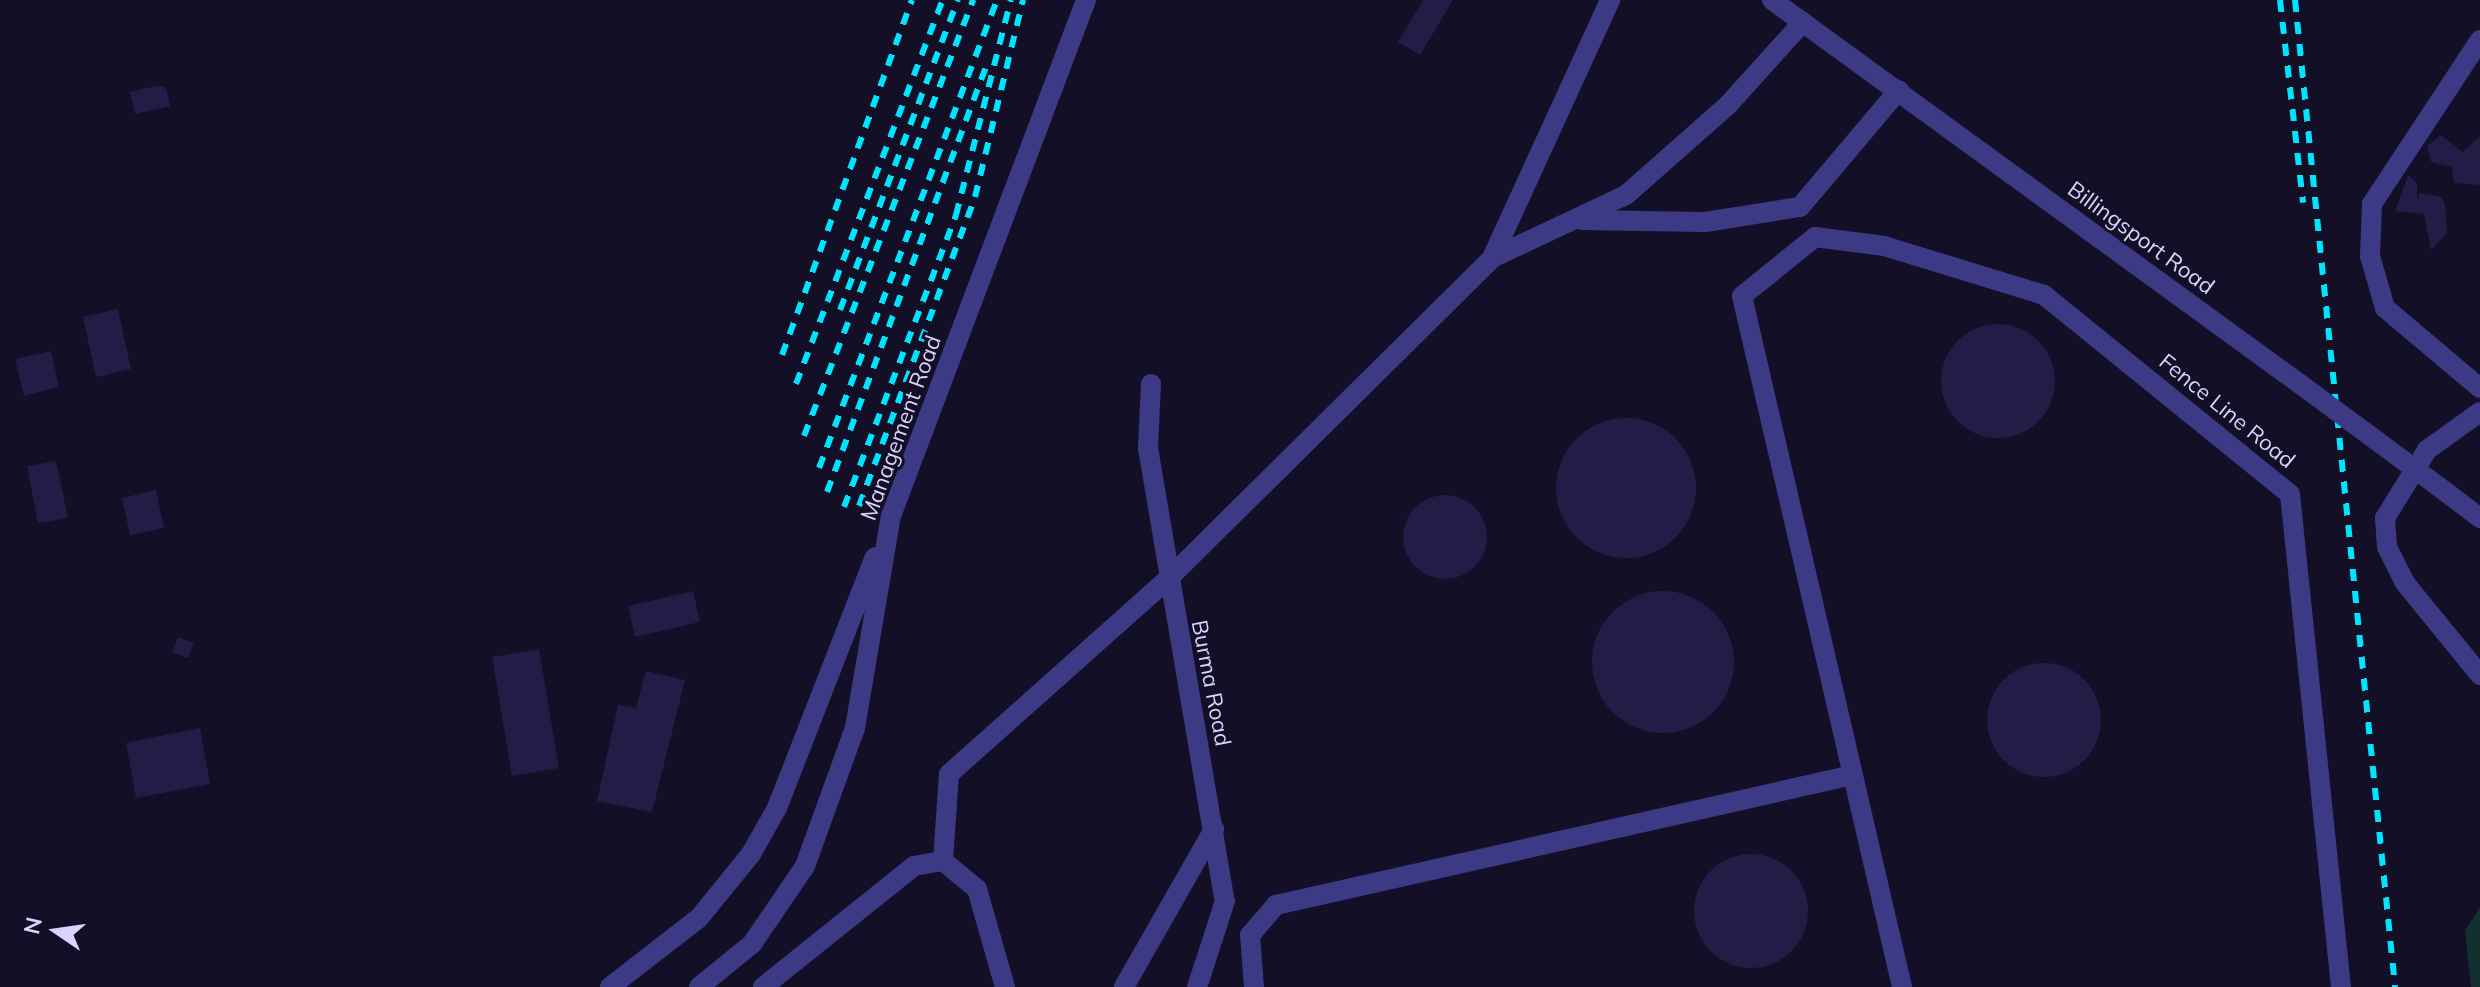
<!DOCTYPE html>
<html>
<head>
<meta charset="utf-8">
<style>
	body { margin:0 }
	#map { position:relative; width:2480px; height:987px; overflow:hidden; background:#130f26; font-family:Mulish,sans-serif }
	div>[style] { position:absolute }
	.green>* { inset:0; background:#12302f }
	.building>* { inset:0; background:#241b47 }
	.round { border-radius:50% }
	.minor>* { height:20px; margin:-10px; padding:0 10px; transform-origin:10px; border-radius:10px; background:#3d3a85 }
	.rail>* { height:6px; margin-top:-3px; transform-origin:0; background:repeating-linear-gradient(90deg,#00e5ff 0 12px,transparent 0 22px) }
	.minor-bridge>* { height:20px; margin:-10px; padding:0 10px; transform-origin:10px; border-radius:10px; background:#3d3a85 }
	span { translate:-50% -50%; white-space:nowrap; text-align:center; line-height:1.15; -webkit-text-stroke:6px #130f26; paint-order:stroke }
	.street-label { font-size:22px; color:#d9d4ff }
	.north { position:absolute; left:16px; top:891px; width:80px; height:80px; -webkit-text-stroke:6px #130f26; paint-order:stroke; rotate:283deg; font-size:22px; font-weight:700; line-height:32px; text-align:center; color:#d9d4ff }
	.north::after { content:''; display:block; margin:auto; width:28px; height:36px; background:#d9d4ff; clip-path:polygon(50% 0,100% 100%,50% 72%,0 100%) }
</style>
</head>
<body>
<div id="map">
	<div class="green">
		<div style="clip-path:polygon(2480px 907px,2480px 987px,2471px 987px,2465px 931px)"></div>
	</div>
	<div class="building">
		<div style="clip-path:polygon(1423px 0,1453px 0,1420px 55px,1398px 42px)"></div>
		<div style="clip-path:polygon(157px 86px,166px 87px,170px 106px,135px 114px,130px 92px)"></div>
		<div style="clip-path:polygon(2441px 135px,2463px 152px,2480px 136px,2480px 185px,2454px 183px,2452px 167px,2431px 162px,2427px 146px)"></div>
		<div style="clip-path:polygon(2408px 175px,2417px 183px,2417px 200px,2419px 193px,2442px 197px,2445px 204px,2447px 233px,2431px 250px,2424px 214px,2395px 211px)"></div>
		<div style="clip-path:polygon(118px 309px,131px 369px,96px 377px,83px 317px)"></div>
		<div class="round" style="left:1941px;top:324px;width:114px;height:114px"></div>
		<div style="clip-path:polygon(51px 351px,59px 387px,24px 396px,15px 359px)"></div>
		<div class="round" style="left:1556px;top:418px;width:140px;height:140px"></div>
		<div style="clip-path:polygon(56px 461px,68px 518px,38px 523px,27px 466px)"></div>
		<div style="clip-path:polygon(156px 490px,164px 528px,130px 535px,122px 498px)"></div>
		<div class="round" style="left:1403px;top:495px;width:84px;height:84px"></div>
		<div style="clip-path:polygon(693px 591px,700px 622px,635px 637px,628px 606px)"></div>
		<div class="round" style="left:1592px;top:591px;width:142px;height:142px"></div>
		<div style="clip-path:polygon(178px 637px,194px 643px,188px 658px,172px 652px)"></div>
		<div style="clip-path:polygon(539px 649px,559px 768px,512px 776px,492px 657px)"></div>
		<div class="round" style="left:1987px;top:663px;width:114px;height:114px"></div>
		<div style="clip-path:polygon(646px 671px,685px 680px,652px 812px,597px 801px,618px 705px,636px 708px)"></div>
		<div style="clip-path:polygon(200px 728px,210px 784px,136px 798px,126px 743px)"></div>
		<div class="round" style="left:1694px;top:854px;width:114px;height:114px"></div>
	</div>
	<div class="minor">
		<div style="left:1772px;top:0;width:653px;rotate:36.03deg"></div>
		<div style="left:2480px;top:40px;width:196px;rotate:123.4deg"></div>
		<div style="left:2372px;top:204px;width:52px;rotate:92.2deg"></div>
		<div style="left:2370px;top:256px;width:54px;rotate:73.9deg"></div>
		<div style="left:2385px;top:308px;width:124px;rotate:40.1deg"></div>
		<div style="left:1581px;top:220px;width:124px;rotate:0.9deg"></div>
		<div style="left:1705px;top:222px;width:96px;rotate:-9deg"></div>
		<div style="left:1800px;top:207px;width:153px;rotate:-49.8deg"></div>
		<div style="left:1492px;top:258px;width:284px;rotate:-65.4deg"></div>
		<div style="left:1151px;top:384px;width:64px;rotate:92.7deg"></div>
		<div style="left:1148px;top:448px;width:459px;rotate:80.4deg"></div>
		<div style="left:1225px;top:901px;width:90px;rotate:108deg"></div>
		<div style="left:2480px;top:412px;width:65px;rotate:144.4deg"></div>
		<div style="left:2427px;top:450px;width:80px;rotate:121.7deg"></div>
		<div style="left:2385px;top:518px;width:29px;rotate:86deg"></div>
		<div style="left:2387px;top:547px;width:40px;rotate:63.4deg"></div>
		<div style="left:2405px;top:583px;width:119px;rotate:50.8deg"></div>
		<div style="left:2446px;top:492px;width:43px;rotate:37.4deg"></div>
		<div style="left:943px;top:861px;width:87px;rotate:-86.1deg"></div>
		<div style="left:949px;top:774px;width:292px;rotate:-41.7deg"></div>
		<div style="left:1167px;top:580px;width:458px;rotate:-44.7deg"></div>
		<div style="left:1492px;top:258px;width:148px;rotate:-25.2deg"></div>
		<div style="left:1626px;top:195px;width:136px;rotate:-41.4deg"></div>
		<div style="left:1728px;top:105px;width:112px;rotate:-47.9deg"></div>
		<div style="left:610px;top:987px;width:113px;rotate:-37.8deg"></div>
		<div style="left:699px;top:918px;width:82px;rotate:-50.9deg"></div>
		<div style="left:751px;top:854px;width:53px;rotate:-60.5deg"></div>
		<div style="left:777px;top:808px;width:269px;rotate:-68.7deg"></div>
		<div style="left:699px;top:987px;width:68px;rotate:-39.1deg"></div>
		<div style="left:752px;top:944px;width:94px;rotate:-55.8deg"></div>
		<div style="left:805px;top:866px;width:147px;rotate:-70.1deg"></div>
		<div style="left:855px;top:728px;width:215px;rotate:-80.4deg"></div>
		<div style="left:891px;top:516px;width:552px;rotate:-69.3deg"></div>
		<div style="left:763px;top:987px;width:193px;rotate:-38.7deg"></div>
		<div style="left:914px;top:866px;width:29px;rotate:-10deg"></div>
		<div style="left:943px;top:861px;width:44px;rotate:39.5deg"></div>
		<div style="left:977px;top:889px;width:102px;rotate:74.1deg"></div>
		<div style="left:1124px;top:987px;width:182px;rotate:-60.3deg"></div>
		<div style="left:1254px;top:987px;width:52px;rotate:-94.4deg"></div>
		<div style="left:1250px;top:935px;width:40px;rotate:-49deg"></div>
		<div style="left:1276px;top:905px;width:591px;rotate:-12.7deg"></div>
		<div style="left:1902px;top:987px;width:709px;rotate:-103.04deg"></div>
		<div style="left:1742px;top:296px;width:94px;rotate:-38.9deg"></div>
		<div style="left:1815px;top:237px;width:70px;rotate:7.4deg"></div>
		<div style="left:1884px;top:246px;width:167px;rotate:17deg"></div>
		<div style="left:2044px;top:295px;width:316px;rotate:39deg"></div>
		<div style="left:2290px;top:494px;width:496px;rotate:84.1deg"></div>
	</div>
	<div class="rail">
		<div style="left:2280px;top:0;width:204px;rotate:83.5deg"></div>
		<div style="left:2295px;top:0;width:992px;rotate:84.21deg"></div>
		<div style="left:840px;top:310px;width:332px;rotate:-69.2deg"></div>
		<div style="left:782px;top:355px;width:378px;rotate:-69.9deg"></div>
		<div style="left:796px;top:384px;width:411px;rotate:-69.1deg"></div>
		<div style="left:804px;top:436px;width:468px;rotate:-68.8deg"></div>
		<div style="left:819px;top:468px;width:501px;rotate:-69.18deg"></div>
		<div style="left:827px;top:492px;width:457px;rotate:-69.5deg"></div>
		<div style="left:859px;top:506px;width:330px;rotate:-69.4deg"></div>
		<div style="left:975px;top:197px;width:203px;rotate:-76.3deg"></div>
		<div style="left:844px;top:507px;width:313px;rotate:-69deg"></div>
		<div style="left:956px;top:215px;width:222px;rotate:-75.7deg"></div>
	</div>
	<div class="minor-bridge">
		<div style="left:2300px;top:384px;width:182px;rotate:36.5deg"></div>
	</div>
	<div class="street-label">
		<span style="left:2141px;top:238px;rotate:36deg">Billingsport Road</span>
		<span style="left:2227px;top:411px;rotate:39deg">Fence Line Road</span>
		<span style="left:901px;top:428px;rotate:-70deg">Management Road</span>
		<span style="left:1211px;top:683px;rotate:79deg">Burma Road</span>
	</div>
	<div class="north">N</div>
</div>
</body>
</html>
